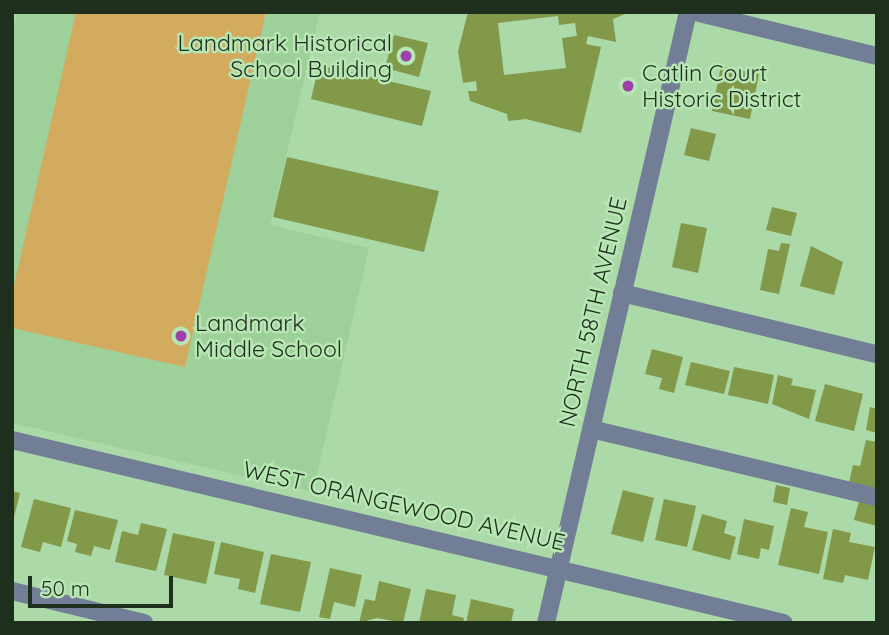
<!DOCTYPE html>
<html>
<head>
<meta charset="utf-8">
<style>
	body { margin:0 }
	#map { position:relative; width:889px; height:635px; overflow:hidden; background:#abd9a8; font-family:Quicksand,sans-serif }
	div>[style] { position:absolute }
	.built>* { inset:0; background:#9ed19a }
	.green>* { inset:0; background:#d2ab5f }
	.building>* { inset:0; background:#819948 }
	.minor>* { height:18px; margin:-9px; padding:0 9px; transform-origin:9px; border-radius:9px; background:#727e95 }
	.dots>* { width:19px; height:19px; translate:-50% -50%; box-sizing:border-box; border:4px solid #b8e6b4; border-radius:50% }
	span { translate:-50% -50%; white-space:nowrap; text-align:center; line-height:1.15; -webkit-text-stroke:5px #b8e6b4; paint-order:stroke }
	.poi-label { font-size:23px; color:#1e301d }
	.right { translate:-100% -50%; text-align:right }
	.left { translate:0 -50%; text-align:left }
	.street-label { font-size:23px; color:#1e301d }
	.frame { position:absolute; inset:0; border:14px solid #1e301d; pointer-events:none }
	.scale { position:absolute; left:28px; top:576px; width:145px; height:32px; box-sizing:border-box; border:4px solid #1e301d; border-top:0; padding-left:9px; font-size:21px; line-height:24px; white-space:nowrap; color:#1e301d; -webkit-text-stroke:5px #b8e6b4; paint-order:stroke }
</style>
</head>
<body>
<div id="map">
	<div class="built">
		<div style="clip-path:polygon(17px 12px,320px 12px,270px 225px,369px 248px,313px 492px,12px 423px,12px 34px)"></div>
	</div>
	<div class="green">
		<div style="clip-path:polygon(76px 12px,266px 12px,185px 367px,12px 328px,12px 294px)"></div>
	</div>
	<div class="building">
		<div style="clip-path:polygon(evenodd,468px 12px,630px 12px,613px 19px,616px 42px,588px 36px,586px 44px,601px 47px,581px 133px,526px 119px,508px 121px,507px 114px,470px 101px,468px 91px,477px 91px,476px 81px,463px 83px,458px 51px,468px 12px,558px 16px,559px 25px,575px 23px,577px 36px,562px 38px,566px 68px,504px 75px,498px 23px,558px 16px)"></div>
		<div style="clip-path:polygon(394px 35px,428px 43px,419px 77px,385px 68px)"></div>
		<div style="clip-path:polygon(319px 65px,431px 91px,422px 126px,311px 99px)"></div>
		<div style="clip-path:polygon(721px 66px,759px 74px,750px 119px,712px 111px)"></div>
		<div style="clip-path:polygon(691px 128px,716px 134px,709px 161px,684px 155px)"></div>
		<div style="clip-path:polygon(287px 157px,439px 191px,424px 252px,273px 217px)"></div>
		<div style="clip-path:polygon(772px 207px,797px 213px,791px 236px,766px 230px)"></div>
		<div style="clip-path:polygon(681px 223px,707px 228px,698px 273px,672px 267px)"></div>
		<div style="clip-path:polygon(781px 243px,790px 244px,779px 294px,760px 290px,768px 249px,779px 251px)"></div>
		<div style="clip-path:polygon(811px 246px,843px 262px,834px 295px,800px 286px)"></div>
		<div style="clip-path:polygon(652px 349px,683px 357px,674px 393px,659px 389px,662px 378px,645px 374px)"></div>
		<div style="clip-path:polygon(691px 362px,730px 371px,724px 394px,685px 385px)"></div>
		<div style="clip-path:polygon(734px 367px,774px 375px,768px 404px,728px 395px)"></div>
		<div style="clip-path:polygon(778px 375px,793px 379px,791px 385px,816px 390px,809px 419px,772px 404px)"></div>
		<div style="clip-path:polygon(825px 384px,863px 394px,854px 431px,815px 421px)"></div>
		<div style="clip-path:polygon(870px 407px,877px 409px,877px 433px,866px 430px)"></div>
		<div style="clip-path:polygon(866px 440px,877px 442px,877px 490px,849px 483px,853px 465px,860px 466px)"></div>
		<div style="clip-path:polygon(776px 485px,790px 488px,787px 505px,773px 502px)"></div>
		<div style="clip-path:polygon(623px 490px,654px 498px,643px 542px,611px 534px)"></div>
		<div style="clip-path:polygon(12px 491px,20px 493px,13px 521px,12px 521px)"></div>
		<div style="clip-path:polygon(34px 499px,71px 508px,61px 547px,43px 542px,40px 552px,21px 547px)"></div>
		<div style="clip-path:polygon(664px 499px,696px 506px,687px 547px,655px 540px)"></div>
		<div style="clip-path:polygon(859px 501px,877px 506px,877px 526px,854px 520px)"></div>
		<div style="clip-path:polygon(791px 508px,808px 512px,804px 527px,828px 532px,819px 574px,778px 565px)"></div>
		<div style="clip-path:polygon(75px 510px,118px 520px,110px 550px,94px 546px,91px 556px,75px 552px,77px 544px,67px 541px)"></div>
		<div style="clip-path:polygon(702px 514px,727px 521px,724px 533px,736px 537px,730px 560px,692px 550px)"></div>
		<div style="clip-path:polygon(744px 519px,774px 526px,769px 550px,761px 548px,759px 559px,737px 554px)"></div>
		<div style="clip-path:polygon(141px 523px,167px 529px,156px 571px,115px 562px,122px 531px,138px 535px)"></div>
		<div style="clip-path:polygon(833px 529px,851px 533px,849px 542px,875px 547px,868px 580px,845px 575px,843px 583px,823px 579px)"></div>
		<div style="clip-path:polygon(173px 533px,215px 542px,206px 584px,164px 575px)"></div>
		<div style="clip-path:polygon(221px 542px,264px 552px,255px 593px,238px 589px,240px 579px,214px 574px)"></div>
		<div style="clip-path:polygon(271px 554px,311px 562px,300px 612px,260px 604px)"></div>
		<div style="clip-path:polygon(330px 568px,362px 575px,355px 607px,334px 602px,330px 619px,319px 617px)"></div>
		<div style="clip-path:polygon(379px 581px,411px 589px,403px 623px,377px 618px,359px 623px,365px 599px,375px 601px)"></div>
		<div style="clip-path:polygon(426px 589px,456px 595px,452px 615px,464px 618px,463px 623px,419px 623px)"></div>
		<div style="clip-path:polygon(471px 599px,514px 609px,511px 623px,466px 623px)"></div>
	</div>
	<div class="minor">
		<div style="left:695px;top:12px;width:187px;rotate:13.6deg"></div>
		<div style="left:622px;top:293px;width:262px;rotate:13.5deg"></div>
		<div style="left:591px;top:429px;width:294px;rotate:13.4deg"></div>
		<div style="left:12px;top:440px;width:793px;rotate:13.34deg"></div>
		<div style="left:12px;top:591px;width:136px;rotate:13.6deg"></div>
		<div style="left:546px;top:623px;width:627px;rotate:-76.92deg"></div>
	</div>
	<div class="dots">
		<div style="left:406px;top:56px;background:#9e40aa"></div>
		<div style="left:628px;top:86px;background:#9e40aa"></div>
		<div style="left:181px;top:336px;background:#9e40aa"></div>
	</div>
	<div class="poi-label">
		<span class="right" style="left:392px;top:56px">Landmark Historical<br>School Building</span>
		<span class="left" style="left:642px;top:86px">Catlin Court<br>Historic District</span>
		<span class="left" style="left:195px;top:336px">Landmark<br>Middle School</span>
	</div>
	<div class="street-label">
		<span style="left:593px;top:312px;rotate:-77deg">NORTH 58TH AVENUE</span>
		<span style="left:404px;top:506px;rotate:13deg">WEST ORANGEWOOD AVENUE</span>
	</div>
	<div class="frame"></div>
	<div class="scale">50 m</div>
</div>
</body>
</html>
